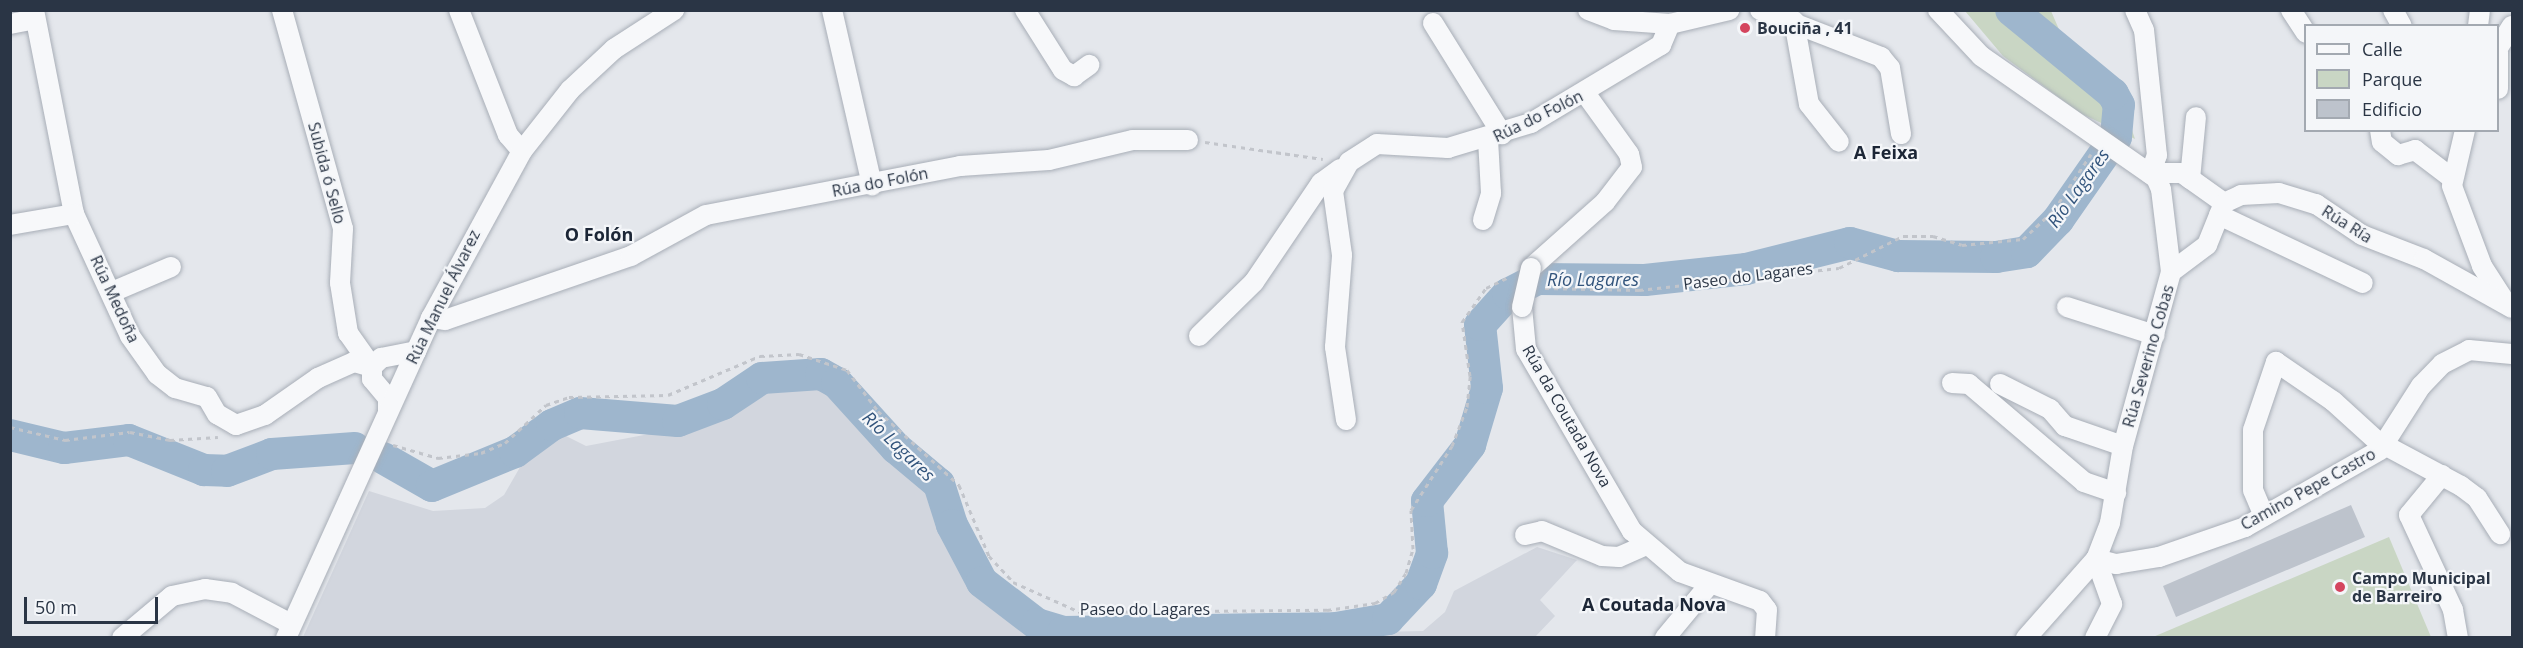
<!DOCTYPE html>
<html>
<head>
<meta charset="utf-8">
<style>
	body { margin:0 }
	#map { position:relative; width:2523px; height:648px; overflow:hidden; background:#e4e7ec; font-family:"Open Sans",sans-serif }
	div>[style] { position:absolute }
	.built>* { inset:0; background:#d2d6de }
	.green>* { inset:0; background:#c9d6c4 }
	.river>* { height:32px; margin:-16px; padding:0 16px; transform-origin:16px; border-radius:16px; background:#9eb6cd }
	.building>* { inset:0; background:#bdc3cc }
	.path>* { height:3px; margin-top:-1.5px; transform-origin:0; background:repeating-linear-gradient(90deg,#c2c5cb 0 4.5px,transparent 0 9px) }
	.roads { filter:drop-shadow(0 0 2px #a8aeb7) drop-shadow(0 0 2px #a8aeb7) }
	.minor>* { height:20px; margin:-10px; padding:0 10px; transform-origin:10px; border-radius:10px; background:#f7f8fa }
	.bridges { filter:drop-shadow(0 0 2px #a8aeb7) drop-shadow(0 0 2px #a8aeb7) }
	.minor-bridge>* { height:20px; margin:-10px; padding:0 10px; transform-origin:10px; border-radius:10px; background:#f7f8fa }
	.dots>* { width:16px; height:16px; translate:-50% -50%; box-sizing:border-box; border:3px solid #f4f6f9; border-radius:50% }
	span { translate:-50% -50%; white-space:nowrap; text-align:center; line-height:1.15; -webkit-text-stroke:4.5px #f4f6f9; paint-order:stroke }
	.poi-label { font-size:16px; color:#2a3545; font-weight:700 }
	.left { translate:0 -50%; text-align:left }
	.street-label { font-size:16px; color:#2a3545 }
	.neighbourhood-label { font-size:18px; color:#1c2636; font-weight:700 }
	.water-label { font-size:18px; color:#32547c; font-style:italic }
	.frame { position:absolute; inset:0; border:12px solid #2a3545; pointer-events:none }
	.legend { position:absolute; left:2304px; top:24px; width:195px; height:108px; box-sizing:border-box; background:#f4f6f9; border:2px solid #a3a9b1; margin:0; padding:8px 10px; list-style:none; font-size:18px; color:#2a3545 }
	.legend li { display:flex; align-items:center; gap:12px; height:30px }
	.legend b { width:30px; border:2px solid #a3a9b1 }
	.scale { position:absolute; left:24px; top:597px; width:134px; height:27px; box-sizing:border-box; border:3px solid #2a3545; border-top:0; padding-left:8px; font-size:18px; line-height:21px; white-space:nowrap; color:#2a3545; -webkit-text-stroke:4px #f4f6f9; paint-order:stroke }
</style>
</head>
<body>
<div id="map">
	<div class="built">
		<div style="clip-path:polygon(820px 379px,932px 483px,942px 519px,980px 591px,1025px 627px,1051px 637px,303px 637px,369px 491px,433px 511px,485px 508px,504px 495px,523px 462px,560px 433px,586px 446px,723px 420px,747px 399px)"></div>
		<div style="clip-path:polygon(1537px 547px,1577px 560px,1540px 600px,1555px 616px,1535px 637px,1152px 637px,1423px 631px,1445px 612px,1454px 591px)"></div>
	</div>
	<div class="green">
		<div style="clip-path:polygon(1965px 11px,2051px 11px,2061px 34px,2115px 80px,2135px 139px,2080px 113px,2003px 56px)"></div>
		<div style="clip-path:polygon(2389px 537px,2431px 637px,2153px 637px)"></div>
	</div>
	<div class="river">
		<div style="left:10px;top:435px;width:56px;rotate:13.5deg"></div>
		<div style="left:64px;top:448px;width:65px;rotate:-7deg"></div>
		<div style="left:129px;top:440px;width:81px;rotate:21.8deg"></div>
		<div style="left:204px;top:470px;width:23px;rotate:2deg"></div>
		<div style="left:227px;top:471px;width:48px;rotate:-20.7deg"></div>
		<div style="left:272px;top:454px;width:83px;rotate:-4.1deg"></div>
		<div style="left:383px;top:458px;width:56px;rotate:29.7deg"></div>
		<div style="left:432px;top:486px;width:90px;rotate:-22.3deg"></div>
		<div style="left:515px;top:452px;width:46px;rotate:-36.1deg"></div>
		<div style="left:552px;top:425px;width:30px;rotate:-23deg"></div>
		<div style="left:580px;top:413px;width:98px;rotate:4.7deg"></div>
		<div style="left:678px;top:421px;width:48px;rotate:-20.7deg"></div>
		<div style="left:723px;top:404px;width:47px;rotate:-33.7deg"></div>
		<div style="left:762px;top:378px;width:59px;rotate:-3.9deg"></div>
		<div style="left:821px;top:374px;width:18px;rotate:29deg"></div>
		<div style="left:837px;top:383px;width:88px;rotate:47.8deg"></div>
		<div style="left:896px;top:448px;width:56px;rotate:39.9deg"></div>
		<div style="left:939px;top:484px;width:43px;rotate:72.4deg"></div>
		<div style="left:952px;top:525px;width:64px;rotate:62.2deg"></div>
		<div style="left:982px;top:582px;width:69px;rotate:37.4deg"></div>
		<div style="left:1037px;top:624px;width:27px;rotate:17deg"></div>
		<div style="left:1063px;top:632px;width:273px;rotate:-0.8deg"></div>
		<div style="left:1336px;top:628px;width:53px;rotate:-9.8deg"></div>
		<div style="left:1388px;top:619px;width:48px;rotate:-46.7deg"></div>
		<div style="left:1421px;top:584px;width:33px;rotate:-70deg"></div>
		<div style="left:1432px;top:553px;width:52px;rotate:-95.5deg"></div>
		<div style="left:1427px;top:501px;width:71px;rotate:-52.5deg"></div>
		<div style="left:1470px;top:445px;width:59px;rotate:-73.4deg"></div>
		<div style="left:1487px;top:388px;width:63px;rotate:-96.3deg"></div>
		<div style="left:1480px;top:325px;width:42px;rotate:-47.9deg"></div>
		<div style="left:1508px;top:294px;width:34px;rotate:-27deg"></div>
		<div style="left:1538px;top:279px;width:107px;rotate:0.5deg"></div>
		<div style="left:1645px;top:280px;width:102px;rotate:-6.2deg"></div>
		<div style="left:1746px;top:269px;width:107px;rotate:-14deg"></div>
		<div style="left:1850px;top:243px;width:50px;rotate:15.2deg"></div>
		<div style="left:1898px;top:256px;width:98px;rotate:0.6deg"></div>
		<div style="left:1996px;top:257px;width:31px;rotate:-9deg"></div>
		<div style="left:2027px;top:252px;width:45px;rotate:-45.9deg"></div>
		<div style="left:2058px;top:220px;width:101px;rotate:-55.1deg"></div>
		<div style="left:2116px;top:137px;width:32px;rotate:-85deg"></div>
		<div style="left:2119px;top:105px;width:13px;rotate:-119deg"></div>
		<div style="left:2113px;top:94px;width:132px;rotate:-140.5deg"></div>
	</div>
	<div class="building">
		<div style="clip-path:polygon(2351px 505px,2365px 537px,2176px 617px,2163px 586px)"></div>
	</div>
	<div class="path">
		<div style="left:1205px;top:142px;width:119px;rotate:8.2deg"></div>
		<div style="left:1545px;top:288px;width:94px;rotate:1.2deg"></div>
		<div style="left:1639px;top:290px;width:201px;rotate:-6.3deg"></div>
		<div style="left:1839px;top:268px;width:72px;rotate:-26.6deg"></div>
		<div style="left:1903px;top:236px;width:30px"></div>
		<div style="left:1933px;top:236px;width:30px;rotate:17deg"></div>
		<div style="left:1962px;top:245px;width:61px;rotate:-5.6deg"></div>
		<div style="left:2023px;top:239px;width:42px;rotate:-43.1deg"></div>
		<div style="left:2054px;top:210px;width:67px;rotate:-56.5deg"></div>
		<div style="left:10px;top:427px;width:57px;rotate:13.3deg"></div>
		<div style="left:65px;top:440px;width:65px;rotate:-7deg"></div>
		<div style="left:130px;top:432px;width:41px;rotate:11.3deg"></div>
		<div style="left:170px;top:440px;width:48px;rotate:-3.6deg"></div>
		<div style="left:393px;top:445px;width:47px;rotate:16.1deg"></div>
		<div style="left:438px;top:458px;width:43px;rotate:-6.6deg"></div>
		<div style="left:481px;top:453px;width:26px;rotate:-23deg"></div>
		<div style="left:505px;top:443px;width:56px;rotate:-42.8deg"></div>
		<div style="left:546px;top:405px;width:24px;rotate:-19deg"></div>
		<div style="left:569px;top:397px;width:99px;rotate:-1.2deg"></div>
		<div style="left:668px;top:395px;width:100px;rotate:-23deg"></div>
		<div style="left:760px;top:356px;width:39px;rotate:-3deg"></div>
		<div style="left:799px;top:354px;width:51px;rotate:18.4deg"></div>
		<div style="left:847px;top:370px;width:51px;rotate:52.9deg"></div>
		<div style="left:878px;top:411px;width:110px;rotate:42.4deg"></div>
		<div style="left:959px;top:485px;width:77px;rotate:67.1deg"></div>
		<div style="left:989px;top:556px;width:35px;rotate:47deg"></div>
		<div style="left:1013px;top:582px;width:73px;rotate:24.1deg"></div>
		<div style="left:1080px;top:612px;width:247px;rotate:-0.5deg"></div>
		<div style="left:1327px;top:610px;width:49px;rotate:-8.3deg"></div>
		<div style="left:1375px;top:603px;width:22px;rotate:-30deg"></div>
		<div style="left:1394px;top:592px;width:22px;rotate:-58deg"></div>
		<div style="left:1406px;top:573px;width:25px;rotate:-74deg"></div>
		<div style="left:1413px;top:549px;width:39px;rotate:-93deg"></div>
		<div style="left:1411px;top:510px;width:76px;rotate:-57.4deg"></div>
		<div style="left:1452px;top:446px;width:42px;rotate:-69deg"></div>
		<div style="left:1467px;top:407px;width:31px;rotate:-84deg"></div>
		<div style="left:1470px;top:376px;width:55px;rotate:-98.4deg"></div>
		<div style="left:1462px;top:322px;width:42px;rotate:-54.8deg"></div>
		<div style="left:1486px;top:288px;width:25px;rotate:-26deg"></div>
	</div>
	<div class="roads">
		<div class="minor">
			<div style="left:34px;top:10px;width:208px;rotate:78.9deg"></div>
			<div style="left:74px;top:214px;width:134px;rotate:65.3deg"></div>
			<div style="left:130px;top:336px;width:47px;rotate:54.6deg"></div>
			<div style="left:157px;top:374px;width:23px;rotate:38deg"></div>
			<div style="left:175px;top:388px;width:33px;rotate:16deg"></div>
			<div style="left:207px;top:397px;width:20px;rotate:60deg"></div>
			<div style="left:217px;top:414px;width:22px;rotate:30deg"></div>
			<div style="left:236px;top:425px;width:31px;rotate:-19deg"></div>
			<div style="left:265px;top:415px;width:65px;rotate:-34.9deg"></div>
			<div style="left:318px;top:378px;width:39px;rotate:-24deg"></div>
			<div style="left:354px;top:362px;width:19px;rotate:16deg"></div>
			<div style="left:282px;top:10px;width:227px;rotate:74.4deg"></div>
			<div style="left:343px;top:229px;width:54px;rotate:93.2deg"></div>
			<div style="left:340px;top:283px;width:51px;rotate:80.9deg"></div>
			<div style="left:348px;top:333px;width:42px;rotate:54.8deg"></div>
			<div style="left:459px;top:10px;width:134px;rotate:68.6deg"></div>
			<div style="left:508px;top:135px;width:21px;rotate:49deg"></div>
			<div style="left:832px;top:10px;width:180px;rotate:77.1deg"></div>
			<div style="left:1025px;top:10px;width:71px;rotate:57.7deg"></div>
			<div style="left:1063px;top:70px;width:13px;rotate:29deg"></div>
			<div style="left:1074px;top:76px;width:19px;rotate:-36deg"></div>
			<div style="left:1588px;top:10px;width:28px;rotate:21deg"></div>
			<div style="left:1614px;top:20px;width:56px;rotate:4.1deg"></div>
			<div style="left:1670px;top:24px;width:61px;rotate:-13.3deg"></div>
			<div style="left:1760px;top:10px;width:130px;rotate:21.2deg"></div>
			<div style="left:1881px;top:57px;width:14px;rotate:51deg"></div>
			<div style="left:1890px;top:68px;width:67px;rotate:80.5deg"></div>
			<div style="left:1938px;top:10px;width:63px;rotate:46.9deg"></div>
			<div style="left:1981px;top:56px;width:213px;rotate:34.9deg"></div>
			<div style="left:2156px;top:178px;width:12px;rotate:66deg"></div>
			<div style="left:2161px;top:189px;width:84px;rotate:83.1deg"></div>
			<div style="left:2171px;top:272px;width:180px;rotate:105.4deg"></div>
			<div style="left:2123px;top:446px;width:78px;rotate:99.6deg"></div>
			<div style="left:2110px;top:523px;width:39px;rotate:111deg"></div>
			<div style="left:2096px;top:559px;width:106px;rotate:131.5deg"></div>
			<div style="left:2135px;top:10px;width:22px;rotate:66deg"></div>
			<div style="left:2144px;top:30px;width:126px;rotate:84.1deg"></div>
			<div style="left:2157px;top:155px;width:20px;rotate:110deg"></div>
			<div style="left:2291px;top:10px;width:27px;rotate:57deg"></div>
			<div style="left:2393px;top:10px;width:18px;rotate:61deg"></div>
			<div style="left:1794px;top:21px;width:84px;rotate:79.8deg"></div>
			<div style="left:1809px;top:104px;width:48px;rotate:51.7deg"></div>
			<div style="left:1433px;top:23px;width:131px;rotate:58.1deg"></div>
			<div style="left:10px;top:24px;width:25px;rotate:-11deg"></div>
			<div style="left:2478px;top:26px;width:16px;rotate:-83deg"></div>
			<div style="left:2498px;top:48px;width:26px;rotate:-58deg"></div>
			<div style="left:2498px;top:52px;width:37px;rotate:90deg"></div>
			<div style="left:2380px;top:130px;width:12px;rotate:81deg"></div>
			<div style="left:2382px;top:142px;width:21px;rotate:39deg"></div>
			<div style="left:2398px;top:155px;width:18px;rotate:-16deg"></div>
			<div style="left:2415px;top:150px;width:48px;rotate:37.3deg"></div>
			<div style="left:2465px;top:130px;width:57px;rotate:103.1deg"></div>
			<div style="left:2452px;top:186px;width:85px;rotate:69.4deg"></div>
			<div style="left:2482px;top:266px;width:40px;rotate:57.1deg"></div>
			<div style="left:2156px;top:178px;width:8px;rotate:-40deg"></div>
			<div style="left:2162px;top:173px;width:20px"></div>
			<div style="left:2182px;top:173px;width:52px;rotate:35.5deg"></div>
			<div style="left:2190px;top:179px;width:62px;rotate:-84.5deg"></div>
			<div style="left:2219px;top:215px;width:159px;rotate:25.3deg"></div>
			<div style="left:1483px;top:220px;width:28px;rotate:-73deg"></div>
			<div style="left:1491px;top:193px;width:53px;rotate:-93.2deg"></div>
			<div style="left:10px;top:225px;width:65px;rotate:-9.8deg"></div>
			<div style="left:1531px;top:268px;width:99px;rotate:-41.7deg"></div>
			<div style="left:1605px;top:202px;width:44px;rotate:-52.4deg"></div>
			<div style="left:1632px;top:167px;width:13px;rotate:-103deg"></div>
			<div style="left:1629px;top:154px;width:75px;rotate:-125.8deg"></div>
			<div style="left:2171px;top:272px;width:45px;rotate:-36.9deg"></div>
			<div style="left:2207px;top:245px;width:45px;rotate:-68deg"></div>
			<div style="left:2224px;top:203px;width:19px;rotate:-25deg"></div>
			<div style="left:2241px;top:195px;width:38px;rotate:-3deg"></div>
			<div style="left:2279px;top:193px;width:39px;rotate:17deg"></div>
			<div style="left:2316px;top:204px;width:55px;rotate:34deg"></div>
			<div style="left:2362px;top:235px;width:66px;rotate:21.2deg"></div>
			<div style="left:2424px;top:259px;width:101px;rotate:29.1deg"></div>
			<div style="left:112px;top:292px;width:64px;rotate:-23deg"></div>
			<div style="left:1522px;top:307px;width:42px;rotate:84.6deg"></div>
			<div style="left:1526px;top:349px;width:211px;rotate:59.8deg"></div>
			<div style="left:1632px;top:531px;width:63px;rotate:40.5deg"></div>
			<div style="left:1680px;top:572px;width:85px;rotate:19.9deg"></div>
			<div style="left:1760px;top:601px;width:11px;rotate:52deg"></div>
			<div style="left:1767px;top:610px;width:28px;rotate:94deg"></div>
			<div style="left:2067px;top:307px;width:92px;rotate:17.7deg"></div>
			<div style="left:431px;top:318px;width:14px;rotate:8deg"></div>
			<div style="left:445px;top:320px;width:197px;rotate:-19deg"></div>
			<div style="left:631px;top:256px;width:85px;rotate:-28.7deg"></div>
			<div style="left:706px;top:215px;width:259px;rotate:-10.9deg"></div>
			<div style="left:960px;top:166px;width:89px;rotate:-3.9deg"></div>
			<div style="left:1049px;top:160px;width:86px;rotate:-13.4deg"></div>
			<div style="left:1133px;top:140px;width:55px"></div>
			<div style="left:1199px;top:336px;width:77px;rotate:-44.5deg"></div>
			<div style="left:1254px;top:282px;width:120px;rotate:-55.9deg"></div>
			<div style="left:1321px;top:183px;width:24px;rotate:-36deg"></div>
			<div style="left:1952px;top:383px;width:17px;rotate:3deg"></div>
			<div style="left:1969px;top:384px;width:151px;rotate:40.4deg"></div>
			<div style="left:2084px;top:482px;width:34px;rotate:19deg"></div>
			<div style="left:2000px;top:384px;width:56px;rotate:26.6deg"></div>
			<div style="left:2050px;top:409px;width:23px;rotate:49deg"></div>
			<div style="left:2065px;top:426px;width:61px;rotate:19deg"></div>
			<div style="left:388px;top:412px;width:14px;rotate:-90deg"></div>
			<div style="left:388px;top:398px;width:25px;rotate:-130deg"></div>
			<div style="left:372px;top:379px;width:12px;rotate:-90deg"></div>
			<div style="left:372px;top:367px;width:13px;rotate:-45deg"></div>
			<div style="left:381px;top:358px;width:36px;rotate:-11deg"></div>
			<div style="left:1346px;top:420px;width:74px;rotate:-98.6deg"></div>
			<div style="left:1335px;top:347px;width:92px;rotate:-85.6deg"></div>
			<div style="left:1342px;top:255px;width:65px;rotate:-98deg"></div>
			<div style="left:1333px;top:191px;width:33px;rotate:-61deg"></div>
			<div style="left:1349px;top:162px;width:33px;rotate:-33deg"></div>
			<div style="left:1377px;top:144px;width:71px;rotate:3.2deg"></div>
			<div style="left:1448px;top:148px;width:87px;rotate:-16.8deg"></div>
			<div style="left:1531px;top:123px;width:152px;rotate:-31deg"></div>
			<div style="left:1661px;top:45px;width:23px;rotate:-67deg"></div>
			<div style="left:2442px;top:475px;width:52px;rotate:129.5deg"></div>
			<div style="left:2409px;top:515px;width:105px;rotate:65.1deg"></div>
			<div style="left:2453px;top:610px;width:28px;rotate:80deg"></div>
			<div style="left:2264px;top:516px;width:28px;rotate:-113deg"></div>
			<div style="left:2253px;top:490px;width:60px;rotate:-90deg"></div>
			<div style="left:2253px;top:430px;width:72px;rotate:-71.3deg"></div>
			<div style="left:2276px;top:362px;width:69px;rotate:34.4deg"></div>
			<div style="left:2333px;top:401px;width:59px;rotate:42.3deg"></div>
			<div style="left:2377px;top:441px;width:95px;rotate:28.2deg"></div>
			<div style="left:2461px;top:486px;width:20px;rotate:37deg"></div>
			<div style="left:2477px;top:498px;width:43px;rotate:57.4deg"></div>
			<div style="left:1525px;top:535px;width:17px;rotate:-13deg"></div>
			<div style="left:1542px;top:531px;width:65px;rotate:22.6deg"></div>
			<div style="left:1602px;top:556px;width:17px;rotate:3deg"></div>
			<div style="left:1619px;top:557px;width:27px;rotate:-24deg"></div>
			<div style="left:2096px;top:559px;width:21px;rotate:14deg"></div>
			<div style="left:2116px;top:564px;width:44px;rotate:-9.2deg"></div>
			<div style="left:2159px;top:557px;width:91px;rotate:-19.2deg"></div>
			<div style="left:2245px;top:527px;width:155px;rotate:-29.7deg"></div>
			<div style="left:2380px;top:450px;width:76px;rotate:-57.4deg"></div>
			<div style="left:2421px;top:386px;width:30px;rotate:-46deg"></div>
			<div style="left:2442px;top:364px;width:30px;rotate:-27deg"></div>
			<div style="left:2469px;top:350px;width:43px;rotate:5.3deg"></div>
			<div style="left:122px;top:638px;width:65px;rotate:-40deg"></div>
			<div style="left:172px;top:596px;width:34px;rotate:-12deg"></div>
			<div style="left:205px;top:589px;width:27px;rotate:8deg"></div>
			<div style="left:232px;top:593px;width:67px;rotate:27.7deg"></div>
			<div style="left:286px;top:638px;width:351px;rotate:-65.6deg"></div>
			<div style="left:431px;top:318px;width:190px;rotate:-61.4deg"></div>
			<div style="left:522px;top:151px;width:78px;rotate:-51.8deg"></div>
			<div style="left:570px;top:90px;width:60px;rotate:-43deg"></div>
			<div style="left:614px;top:49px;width:72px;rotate:-33deg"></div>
			<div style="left:1665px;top:638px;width:70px;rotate:-50.2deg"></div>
			<div style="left:2095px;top:638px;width:38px;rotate:-63deg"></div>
			<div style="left:2112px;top:604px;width:48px;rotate:-109.6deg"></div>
		</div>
	</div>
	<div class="bridges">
		<div class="minor-bridge">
			<div style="left:1522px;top:307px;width:40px;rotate:-77deg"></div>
		</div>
	</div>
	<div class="dots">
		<div style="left:1745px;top:28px;background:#d4455e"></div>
		<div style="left:2340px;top:587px;background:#d4455e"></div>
	</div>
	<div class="poi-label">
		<span class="left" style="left:1757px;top:28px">Bouciña , 41</span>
		<span class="left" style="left:2352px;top:587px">Campo Municipal<br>de Barreiro</span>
	</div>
	<div class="street-label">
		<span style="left:1538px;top:116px;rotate:-26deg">Rúa do Folón</span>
		<span style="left:327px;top:173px;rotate:75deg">Subida ó Sello</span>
		<span style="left:880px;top:182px;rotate:-11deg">Rúa do Folón</span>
		<span style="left:2347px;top:224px;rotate:32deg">Rúa Ría</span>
		<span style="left:1748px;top:276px;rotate:-7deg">Paseo do Lagares</span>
		<span style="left:443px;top:297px;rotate:-64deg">Rúa Manuel Álvarez</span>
		<span style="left:115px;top:299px;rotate:65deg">Rúa Medoña</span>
		<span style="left:2148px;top:356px;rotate:-74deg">Rúa Severino Cobas</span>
		<span style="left:1567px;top:416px;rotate:60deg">Rúa da Coutada Nova</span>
		<span style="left:2308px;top:489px;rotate:-29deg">Camino Pepe Castro</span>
		<span style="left:1145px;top:609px">Paseo do Lagares</span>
	</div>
	<div class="neighbourhood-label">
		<span style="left:1886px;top:152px">A Feixa</span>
		<span style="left:599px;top:234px">O Folón</span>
		<span style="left:1654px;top:604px">A Coutada Nova</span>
	</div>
	<div class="water-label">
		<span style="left:2078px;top:188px;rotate:-54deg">Río Lagares</span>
		<span style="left:1593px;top:279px">Río Lagares</span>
		<span style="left:899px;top:446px;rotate:44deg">Río Lagares</span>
	</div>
	<div class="frame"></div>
	<ul class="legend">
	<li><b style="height:8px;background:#f7f8fa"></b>Calle</li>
	<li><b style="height:16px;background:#c9d6c4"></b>Parque</li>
	<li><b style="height:16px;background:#bdc3cc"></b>Edificio</li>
	</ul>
	<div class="scale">50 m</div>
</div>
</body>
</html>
